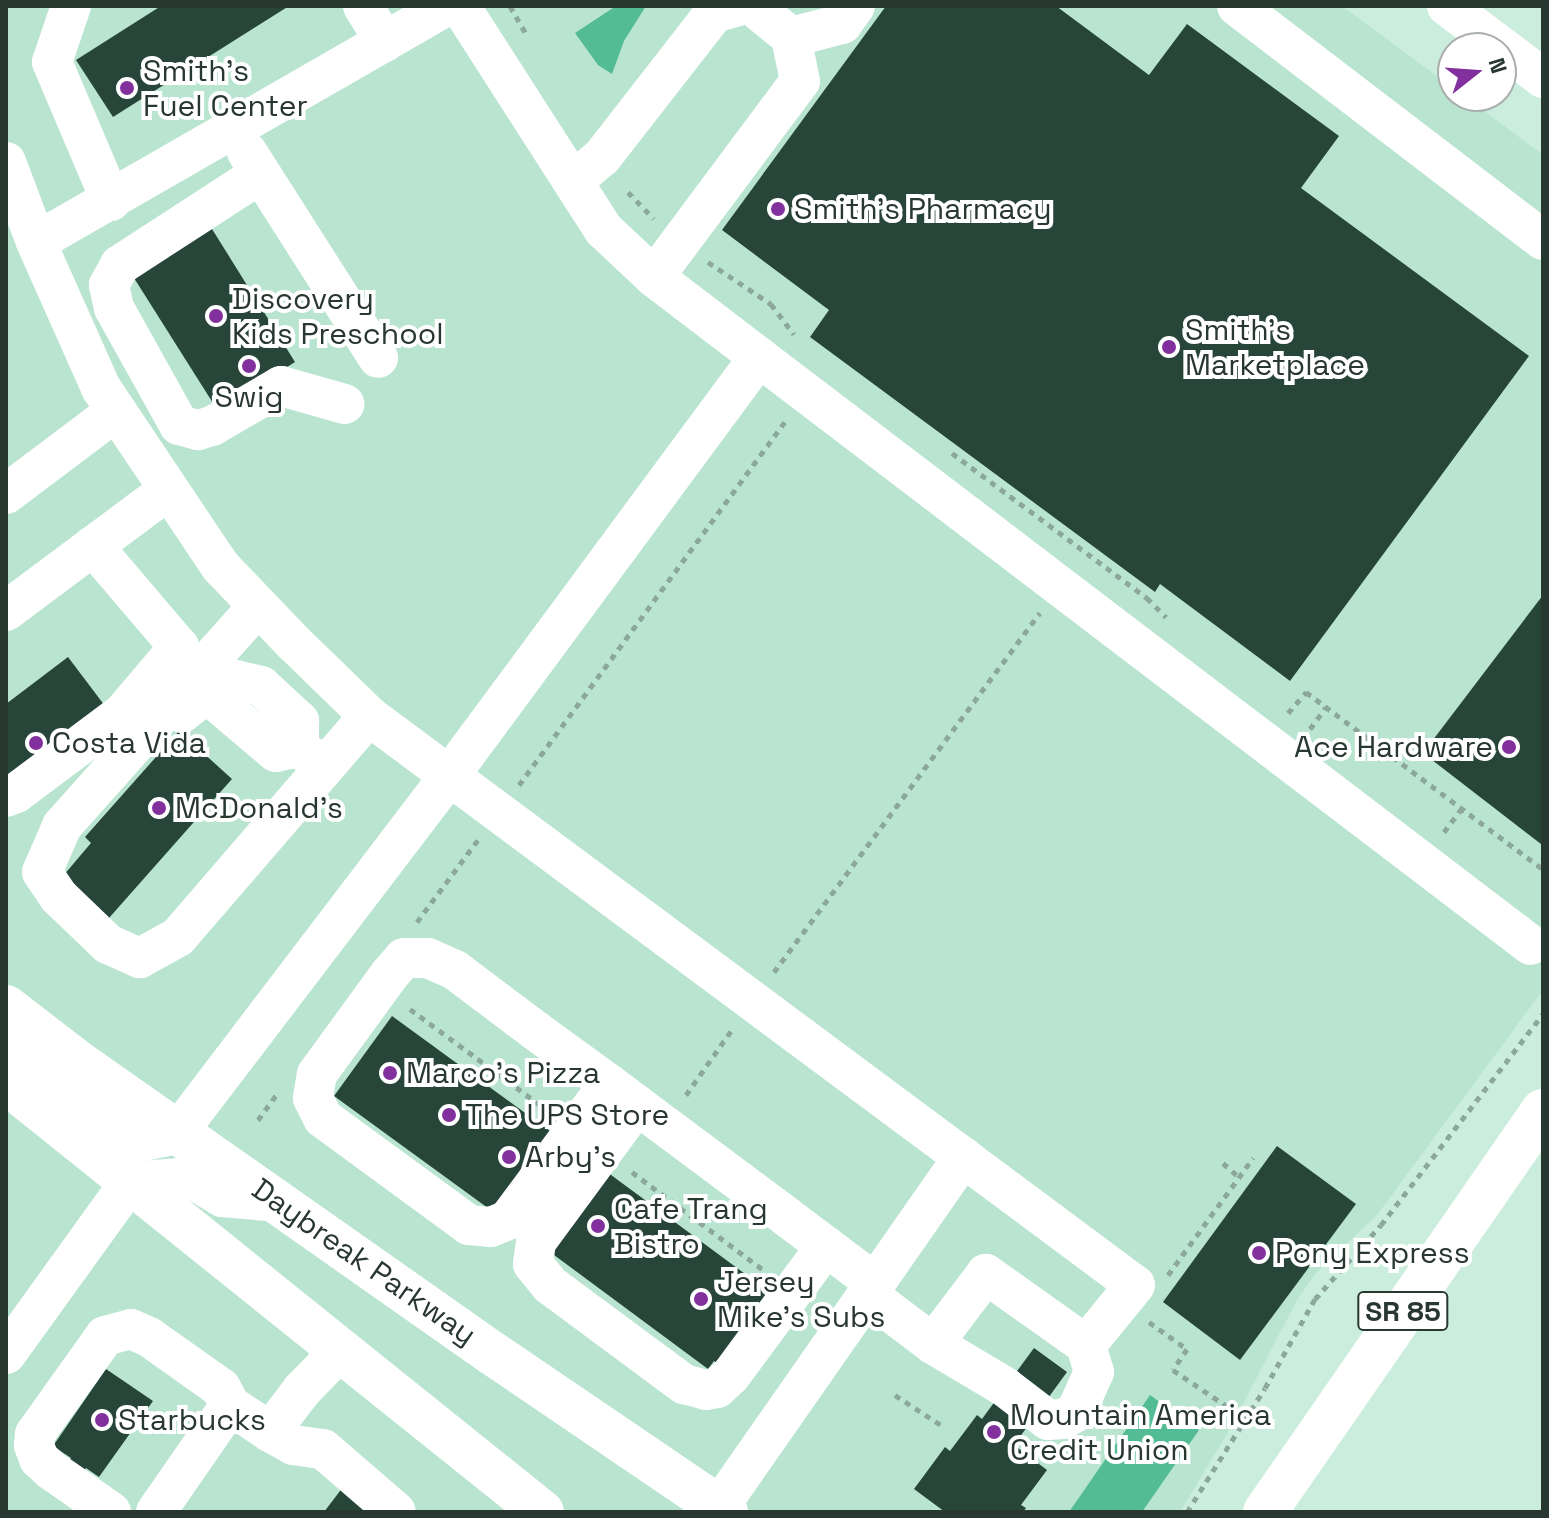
<!DOCTYPE html>
<html>
<head>
<meta charset="utf-8">
<style>
	body { margin:0 }
	#map { position:relative; width:1549px; height:1518px; overflow:hidden; background:#caeddd; font-family:"Space Grotesk",sans-serif }
	div>[style] { position:absolute }
	.built>* { inset:0; background:#b9e4d0 }
	.water>* { inset:0; background:#53bc95 }
	.building>* { inset:0; background:#274539 }
	.path>* { height:5px; margin-top:-2.5px; transform-origin:0; background:repeating-linear-gradient(90deg,#8ca79b 0 6px,transparent 0 12px) }
	.minor>* { height:40px; margin:-20px; padding:0 20px; transform-origin:20px; border-radius:20px; background:#fff }
	.major>* { height:44px; margin:-22px; padding:0 22px; transform-origin:22px; border-radius:22px; background:#fff }
	.highway>* { height:44px; margin:-22px; padding:0 22px; transform-origin:22px; border-radius:22px; background:#fff }
	.dots>* { width:22px; height:22px; translate:-50% -50%; box-sizing:border-box; border:4px solid #fff; border-radius:50% }
	span { translate:-50% -50%; white-space:nowrap; text-align:center; line-height:1.15; -webkit-text-stroke:8px #fff; paint-order:stroke }
	.shield-label span { padding:2px 6px; background:#fff; border:2px solid; border-radius:6px; -webkit-text-stroke-width:0 }
	.shield-label { font-size:28px; color:#293731; font-weight:700 }
	.poi-label { font-size:30px; color:#293731 }
	.left { translate:0 -50%; text-align:left }
	.right { translate:-100% -50%; text-align:right }
	.street-label { font-size:30px; color:#293731 }
	.frame { position:absolute; inset:0; border:8px solid #293731; pointer-events:none }
	.north { position:absolute; left:1437px; top:32px; width:80px; height:80px; box-sizing:border-box; background:#fff; border:2px solid #a9afad; border-radius:50%; rotate:73deg; font-size:22px; font-weight:700; line-height:32px; text-align:center; color:#293731 }
	.north::after { content:''; display:block; margin:auto; width:28px; height:36px; background:#83309f; clip-path:polygon(50% 0,100% 100%,50% 72%,0 100%) }
</style>
</head>
<body>
<div id="map">
	<div class="built">
		<div style="clip-path:polygon(6px 6px,1342px 6px,1453px 88px,1453px 96px,1464px 96px,1543px 155px,1543px 990px,1377px 1215px,1315px 1274px,1297px 1300px,1231px 1427px,1180px 1512px,6px 1512px)"></div>
	</div>
	<div class="water">
		<div style="clip-path:polygon(616px 6px,646px 6px,624px 41px,612px 74px,598px 65px,575px 33px)"></div>
		<div style="clip-path:polygon(1150px 1395px,1199px 1430px,1142px 1512px,1069px 1512px)"></div>
	</div>
	<div class="building">
		<div style="clip-path:polygon(161px 6px,289px 6px,113px 117px,76px 60px)"></div>
		<div style="clip-path:polygon(886px 6px,1056px 6px,1149px 75px,1187px 24px,1339px 136px,1301px 188px,1529px 356px,1290px 681px,1160px 584px,1155px 592px,810px 337px,829px 310px,722px 230px)"></div>
		<div style="clip-path:polygon(212px 229px,295px 362px,218px 411px,134px 278px)"></div>
		<div style="clip-path:polygon(1543px 595px,1543px 841px,1541px 844px,1423px 753px)"></div>
		<div style="clip-path:polygon(68px 657px,108px 710px,12px 784px,6px 775px,6px 704px)"></div>
		<div style="clip-path:polygon(179px 731px,232px 779px,109px 918px,63px 876px,91px 843px,85px 837px)"></div>
		<div style="clip-path:polygon(392px 1016px,550px 1131px,492px 1211px,334px 1096px)"></div>
		<div style="clip-path:polygon(1277px 1146px,1356px 1204px,1240px 1360px,1163px 1302px)"></div>
		<div style="clip-path:polygon(607px 1172px,775px 1296px,723px 1367px,714px 1361px,708px 1369px,550px 1252px)"></div>
		<div style="clip-path:polygon(1034px 1348px,1067px 1372px,1014px 1445px,1047px 1470px,1021px 1505px,1026px 1508px,1023px 1512px,945px 1512px,914px 1489px,945px 1447px,950px 1451px,977px 1415px,982px 1419px)"></div>
		<div style="clip-path:polygon(106px 1369px,153px 1401px,99px 1477px,86px 1468px,80px 1476px,66px 1466px,71px 1458px,53px 1446px)"></div>
		<div style="clip-path:polygon(343px 1487px,375px 1512px,324px 1512px)"></div>
	</div>
	<div class="path">
		<div style="left:510px;top:6px;width:32px;rotate:60deg"></div>
		<div style="left:628px;top:192px;width:37px;rotate:46deg"></div>
		<div style="left:708px;top:262px;width:76px;rotate:33.7deg"></div>
		<div style="left:771px;top:304px;width:38px;rotate:53deg"></div>
		<div style="left:952px;top:453px;width:243px;rotate:36.6deg"></div>
		<div style="left:1147px;top:598px;width:27px;rotate:45deg"></div>
		<div style="left:1288px;top:713px;width:28px;rotate:-49deg"></div>
		<div style="left:1306px;top:692px;width:296px;rotate:36.8deg"></div>
		<div style="left:1310px;top:729px;width:27px;rotate:-54deg"></div>
		<div style="left:519px;top:785px;width:450px;rotate:-53.8deg"></div>
		<div style="left:1444px;top:832px;width:30px;rotate:-53deg"></div>
		<div style="left:417px;top:922px;width:102px;rotate:-53.4deg"></div>
		<div style="left:774px;top:972px;width:447px;rotate:-53.5deg"></div>
		<div style="left:410px;top:1009px;width:170px;rotate:36.4deg"></div>
		<div style="left:686px;top:1095px;width:78px;rotate:-54.9deg"></div>
		<div style="left:258px;top:1120px;width:31px;rotate:-54deg"></div>
		<div style="left:1223px;top:1163px;width:21px;rotate:41deg"></div>
		<div style="left:632px;top:1172px;width:166px;rotate:36.7deg"></div>
		<div style="left:1168px;top:1275px;width:145px;rotate:-54deg"></div>
		<div style="left:1149px;top:1322px;width:47px;rotate:35.4deg"></div>
		<div style="left:1187px;top:1349px;width:25px;rotate:124deg"></div>
		<div style="left:1173px;top:1370px;width:88px;rotate:33.9deg"></div>
		<div style="left:895px;top:1395px;width:59px;rotate:33.1deg"></div>
		<div style="left:1187px;top:1512px;width:146px;rotate:-57.8deg"></div>
		<div style="left:1265px;top:1388px;width:102px;rotate:-60.7deg"></div>
		<div style="left:1315px;top:1299px;width:99px;rotate:-48.3deg"></div>
		<div style="left:1381px;top:1225px;width:266px;rotate:-52.5deg"></div>
	</div>
	<div class="minor">
		<div style="left:71px;top:6px;width:59px;rotate:108.7deg"></div>
		<div style="left:52px;top:62px;width:151px;rotate:67deg"></div>
		<div style="left:363px;top:6px;width:42px;rotate:58.6deg"></div>
		<div style="left:460px;top:6px;width:266px;rotate:57.3deg"></div>
		<div style="left:604px;top:230px;width:69px;rotate:43.2deg"></div>
		<div style="left:654px;top:277px;width:1102px;rotate:37.3deg"></div>
		<div style="left:1237px;top:6px;width:385px;rotate:37.4deg"></div>
		<div style="left:1447px;top:6px;width:120px;rotate:36.9deg"></div>
		<div style="left:791px;top:37px;width:53px;rotate:-14.3deg"></div>
		<div style="left:842px;top:24px;width:22px;rotate:-54deg"></div>
		<div style="left:247px;top:152px;width:244px;rotate:57.5deg"></div>
		<div style="left:6px;top:162px;width:85px;rotate:69.4deg"></div>
		<div style="left:36px;top:242px;width:160px;rotate:66deg"></div>
		<div style="left:101px;top:388px;width:216px;rotate:56.2deg"></div>
		<div style="left:221px;top:567px;width:105px;rotate:46.2deg"></div>
		<div style="left:294px;top:643px;width:105px;rotate:44.2deg"></div>
		<div style="left:369px;top:716px;width:954px;rotate:36.61deg"></div>
		<div style="left:1135px;top:1285px;width:77px;rotate:129.2deg"></div>
		<div style="left:1086px;top:1345px;width:123px;rotate:-144.6deg"></div>
		<div style="left:986px;top:1274px;width:88px;rotate:127.1deg"></div>
		<div style="left:933px;top:1344px;width:83px;rotate:-142.9deg"></div>
		<div style="left:260px;top:174px;width:167px;rotate:147deg"></div>
		<div style="left:120px;top:265px;width:23px;rotate:119deg"></div>
		<div style="left:109px;top:285px;width:24px;rotate:78deg"></div>
		<div style="left:114px;top:308px;width:134px;rotate:60.9deg"></div>
		<div style="left:179px;top:425px;width:20px;rotate:15deg"></div>
		<div style="left:198px;top:430px;width:15px;rotate:-16deg"></div>
		<div style="left:212px;top:426px;width:80px;rotate:-30.1deg"></div>
		<div style="left:281px;top:386px;width:66px;rotate:15.9deg"></div>
		<div style="left:574px;top:181px;width:37px;rotate:-41deg"></div>
		<div style="left:602px;top:157px;width:182px;rotate:-52.1deg"></div>
		<div style="left:714px;top:13px;width:25px;rotate:-16deg"></div>
		<div style="left:36px;top:242px;width:473px;rotate:-29.9deg"></div>
		<div style="left:654px;top:277px;width:244px;rotate:-53.3deg"></div>
		<div style="left:800px;top:81px;width:45px;rotate:-101.6deg"></div>
		<div style="left:791px;top:37px;width:49px;rotate:-140.8deg"></div>
		<div style="left:6px;top:494px;width:138px;rotate:-37deg"></div>
		<div style="left:258px;top:606px;width:295px;rotate:131.7deg"></div>
		<div style="left:62px;top:826px;width:50px;rotate:113.5deg"></div>
		<div style="left:42px;top:872px;width:30px;rotate:56deg"></div>
		<div style="left:59px;top:897px;width:68px;rotate:43.8deg"></div>
		<div style="left:108px;top:944px;width:35px;rotate:24deg"></div>
		<div style="left:140px;top:958px;width:43px;rotate:-28.9deg"></div>
		<div style="left:178px;top:937px;width:292px;rotate:-49.2deg"></div>
		<div style="left:6px;top:611px;width:201px;rotate:-36.7deg"></div>
		<div style="left:205px;top:692px;width:93px;rotate:40.2deg"></div>
		<div style="left:276px;top:752px;width:24px;rotate:-12deg"></div>
		<div style="left:182px;top:713px;width:45px;rotate:-38.7deg"></div>
		<div style="left:217px;top:685px;width:19px;rotate:-16deg"></div>
		<div style="left:235px;top:680px;width:27px;rotate:13deg"></div>
		<div style="left:261px;top:686px;width:52px;rotate:42.6deg"></div>
		<div style="left:299px;top:721px;width:26px;rotate:90deg"></div>
		<div style="left:299px;top:747px;width:32px;rotate:39deg"></div>
		<div style="left:6px;top:797px;width:11px;rotate:-22deg"></div>
		<div style="left:16px;top:793px;width:134px;rotate:-36.8deg"></div>
		<div style="left:123px;top:713px;width:87px;rotate:-49.7deg"></div>
		<div style="left:179px;top:647px;width:133px;rotate:-130.4deg"></div>
		<div style="left:609px;top:1084px;width:169px;rotate:126.6deg"></div>
		<div style="left:508px;top:1220px;width:18px;rotate:158deg"></div>
		<div style="left:491px;top:1227px;width:22px;rotate:-175deg"></div>
		<div style="left:469px;top:1225px;width:181px;rotate:-143.8deg"></div>
		<div style="left:323px;top:1118px;width:22px;rotate:-117deg"></div>
		<div style="left:313px;top:1098px;width:24px;rotate:-81deg"></div>
		<div style="left:317px;top:1074px;width:124px;rotate:-53.9deg"></div>
		<div style="left:390px;top:974px;width:21px;rotate:-49deg"></div>
		<div style="left:404px;top:958px;width:24px"></div>
		<div style="left:428px;top:958px;width:30px;rotate:24deg"></div>
		<div style="left:455px;top:970px;width:101px;rotate:37deg"></div>
		<div style="left:536px;top:1031px;width:90px;rotate:36deg"></div>
		<div style="left:609px;top:1084px;width:35px;rotate:37deg"></div>
		<div style="left:637px;top:1105px;width:187px;rotate:36.7deg"></div>
		<div style="left:787px;top:1217px;width:110px;rotate:36.9deg"></div>
		<div style="left:637px;top:1105px;width:170px;rotate:126.4deg"></div>
		<div style="left:536px;top:1242px;width:22px;rotate:98deg"></div>
		<div style="left:533px;top:1264px;width:27px;rotate:51deg"></div>
		<div style="left:550px;top:1285px;width:167px;rotate:36.5deg"></div>
		<div style="left:684px;top:1384px;width:23px;rotate:15deg"></div>
		<div style="left:706px;top:1390px;width:11px;rotate:-10deg"></div>
		<div style="left:717px;top:1388px;width:19px;rotate:-43deg"></div>
		<div style="left:731px;top:1375px;width:160px;rotate:-53.6deg"></div>
		<div style="left:178px;top:1132px;width:449px;rotate:-52.7deg"></div>
		<div style="left:450px;top:775px;width:520px;rotate:-53.53deg"></div>
		<div style="left:933px;top:1344px;width:84px;rotate:30.8deg"></div>
		<div style="left:1005px;top:1387px;width:54px;rotate:37.5deg"></div>
		<div style="left:1048px;top:1420px;width:15px;rotate:-4deg"></div>
		<div style="left:1063px;top:1419px;width:15px;rotate:-28deg"></div>
		<div style="left:1076px;top:1412px;width:44px;rotate:-65.8deg"></div>
		<div style="left:1094px;top:1372px;width:28px;rotate:-107deg"></div>
		<div style="left:6px;top:1354px;width:212px;rotate:-54.2deg"></div>
		<div style="left:130px;top:1182px;width:59px;rotate:-4.8deg"></div>
		<div style="left:189px;top:1177px;width:39px;rotate:31deg"></div>
		<div style="left:222px;top:1197px;width:57px;rotate:5deg"></div>
		<div style="left:270px;top:1432px;width:26px;rotate:29deg"></div>
		<div style="left:293px;top:1445px;width:30px;rotate:8deg"></div>
		<div style="left:323px;top:1449px;width:96px;rotate:40.8deg"></div>
		<div style="left:719px;top:1507px;width:427px;rotate:-55.1deg"></div>
		<div style="left:111px;top:1512px;width:73px;rotate:-145deg"></div>
		<div style="left:51px;top:1470px;width:16px;rotate:-137deg"></div>
		<div style="left:39px;top:1459px;width:15px;rotate:-110deg"></div>
		<div style="left:34px;top:1445px;width:11px;rotate:-85deg"></div>
		<div style="left:35px;top:1434px;width:120px;rotate:-54.5deg"></div>
		<div style="left:105px;top:1336px;width:27px;rotate:-15deg"></div>
		<div style="left:131px;top:1329px;width:20px;rotate:24deg"></div>
		<div style="left:149px;top:1337px;width:88px;rotate:35.3deg"></div>
		<div style="left:221px;top:1388px;width:19px;rotate:62deg"></div>
		<div style="left:156px;top:1512px;width:130px;rotate:-55.3deg"></div>
		<div style="left:230px;top:1405px;width:48px;rotate:34deg"></div>
		<div style="left:270px;top:1432px;width:53px;rotate:-52.7deg"></div>
		<div style="left:302px;top:1390px;width:53px;rotate:-45.8deg"></div>
	</div>
	<div class="major">
		<div style="left:6px;top:1007px;width:88px;rotate:37.6deg"></div>
		<div style="left:76px;top:1061px;width:508px;rotate:35.07deg"></div>
		<div style="left:492px;top:1353px;width:283px;rotate:34.2deg"></div>
		<div style="left:6px;top:1051px;width:63px;rotate:38.5deg"></div>
		<div style="left:55px;top:1090px;width:80px;rotate:31.7deg"></div>
		<div style="left:123px;top:1132px;width:22px;rotate:18deg"></div>
		<div style="left:144px;top:1139px;width:35px;rotate:-12deg"></div>
		<div style="left:6px;top:1082px;width:687px;rotate:38.74deg"></div>
	</div>
	<div class="highway">
		<div style="left:1265px;top:1512px;width:488px;rotate:-55.3deg"></div>
	</div>
	<div class="dots">
		<div style="left:127px;top:88px;background:#83309f"></div>
		<div style="left:778px;top:209px;background:#83309f"></div>
		<div style="left:216px;top:316px;background:#83309f"></div>
		<div style="left:1169px;top:347px;background:#83309f"></div>
		<div style="left:249px;top:366px;background:#83309f"></div>
		<div style="left:36px;top:743px;background:#83309f"></div>
		<div style="left:1509px;top:747px;background:#83309f"></div>
		<div style="left:159px;top:808px;background:#83309f"></div>
		<div style="left:390px;top:1073px;background:#83309f"></div>
		<div style="left:449px;top:1115px;background:#83309f"></div>
		<div style="left:509px;top:1157px;background:#83309f"></div>
		<div style="left:598px;top:1226px;background:#83309f"></div>
		<div style="left:1259px;top:1253px;background:#83309f"></div>
		<div style="left:701px;top:1299px;background:#83309f"></div>
		<div style="left:102px;top:1420px;background:#83309f"></div>
		<div style="left:994px;top:1432px;background:#83309f"></div>
	</div>
	<div class="shield-label">
		<span style="left:1403px;top:1311px">SR 85</span>
	</div>
	<div class="poi-label">
		<span class="left" style="left:143px;top:88px">Smith's<br>Fuel Center</span>
		<span class="left" style="left:794px;top:209px">Smith's Pharmacy</span>
		<span class="left" style="left:232px;top:316px">Discovery<br>Kids Preschool</span>
		<span class="left" style="left:1185px;top:347px">Smith's<br>Marketplace</span>
		<span style="left:249px;top:397px">Swig</span>
		<span class="left" style="left:52px;top:743px">Costa Vida</span>
		<span class="right" style="left:1493px;top:747px">Ace Hardware</span>
		<span class="left" style="left:175px;top:808px">McDonald's</span>
		<span class="left" style="left:406px;top:1073px">Marco's Pizza</span>
		<span class="left" style="left:465px;top:1115px">The UPS Store</span>
		<span class="left" style="left:525px;top:1157px">Arby's</span>
		<span class="left" style="left:614px;top:1226px">Cafe Trang<br>Bistro</span>
		<span class="left" style="left:1275px;top:1253px">Pony Express</span>
		<span class="left" style="left:717px;top:1299px">Jersey<br>Mike's Subs</span>
		<span class="left" style="left:1010px;top:1432px">Mountain America<br>Credit Union</span>
		<span class="left" style="left:118px;top:1420px">Starbucks</span>
	</div>
	<div class="street-label">
		<span style="left:364px;top:1262px;rotate:35deg">Daybreak Parkway</span>
	</div>
	<div class="frame"></div>
	<div class="north">N</div>
</div>
</body>
</html>
